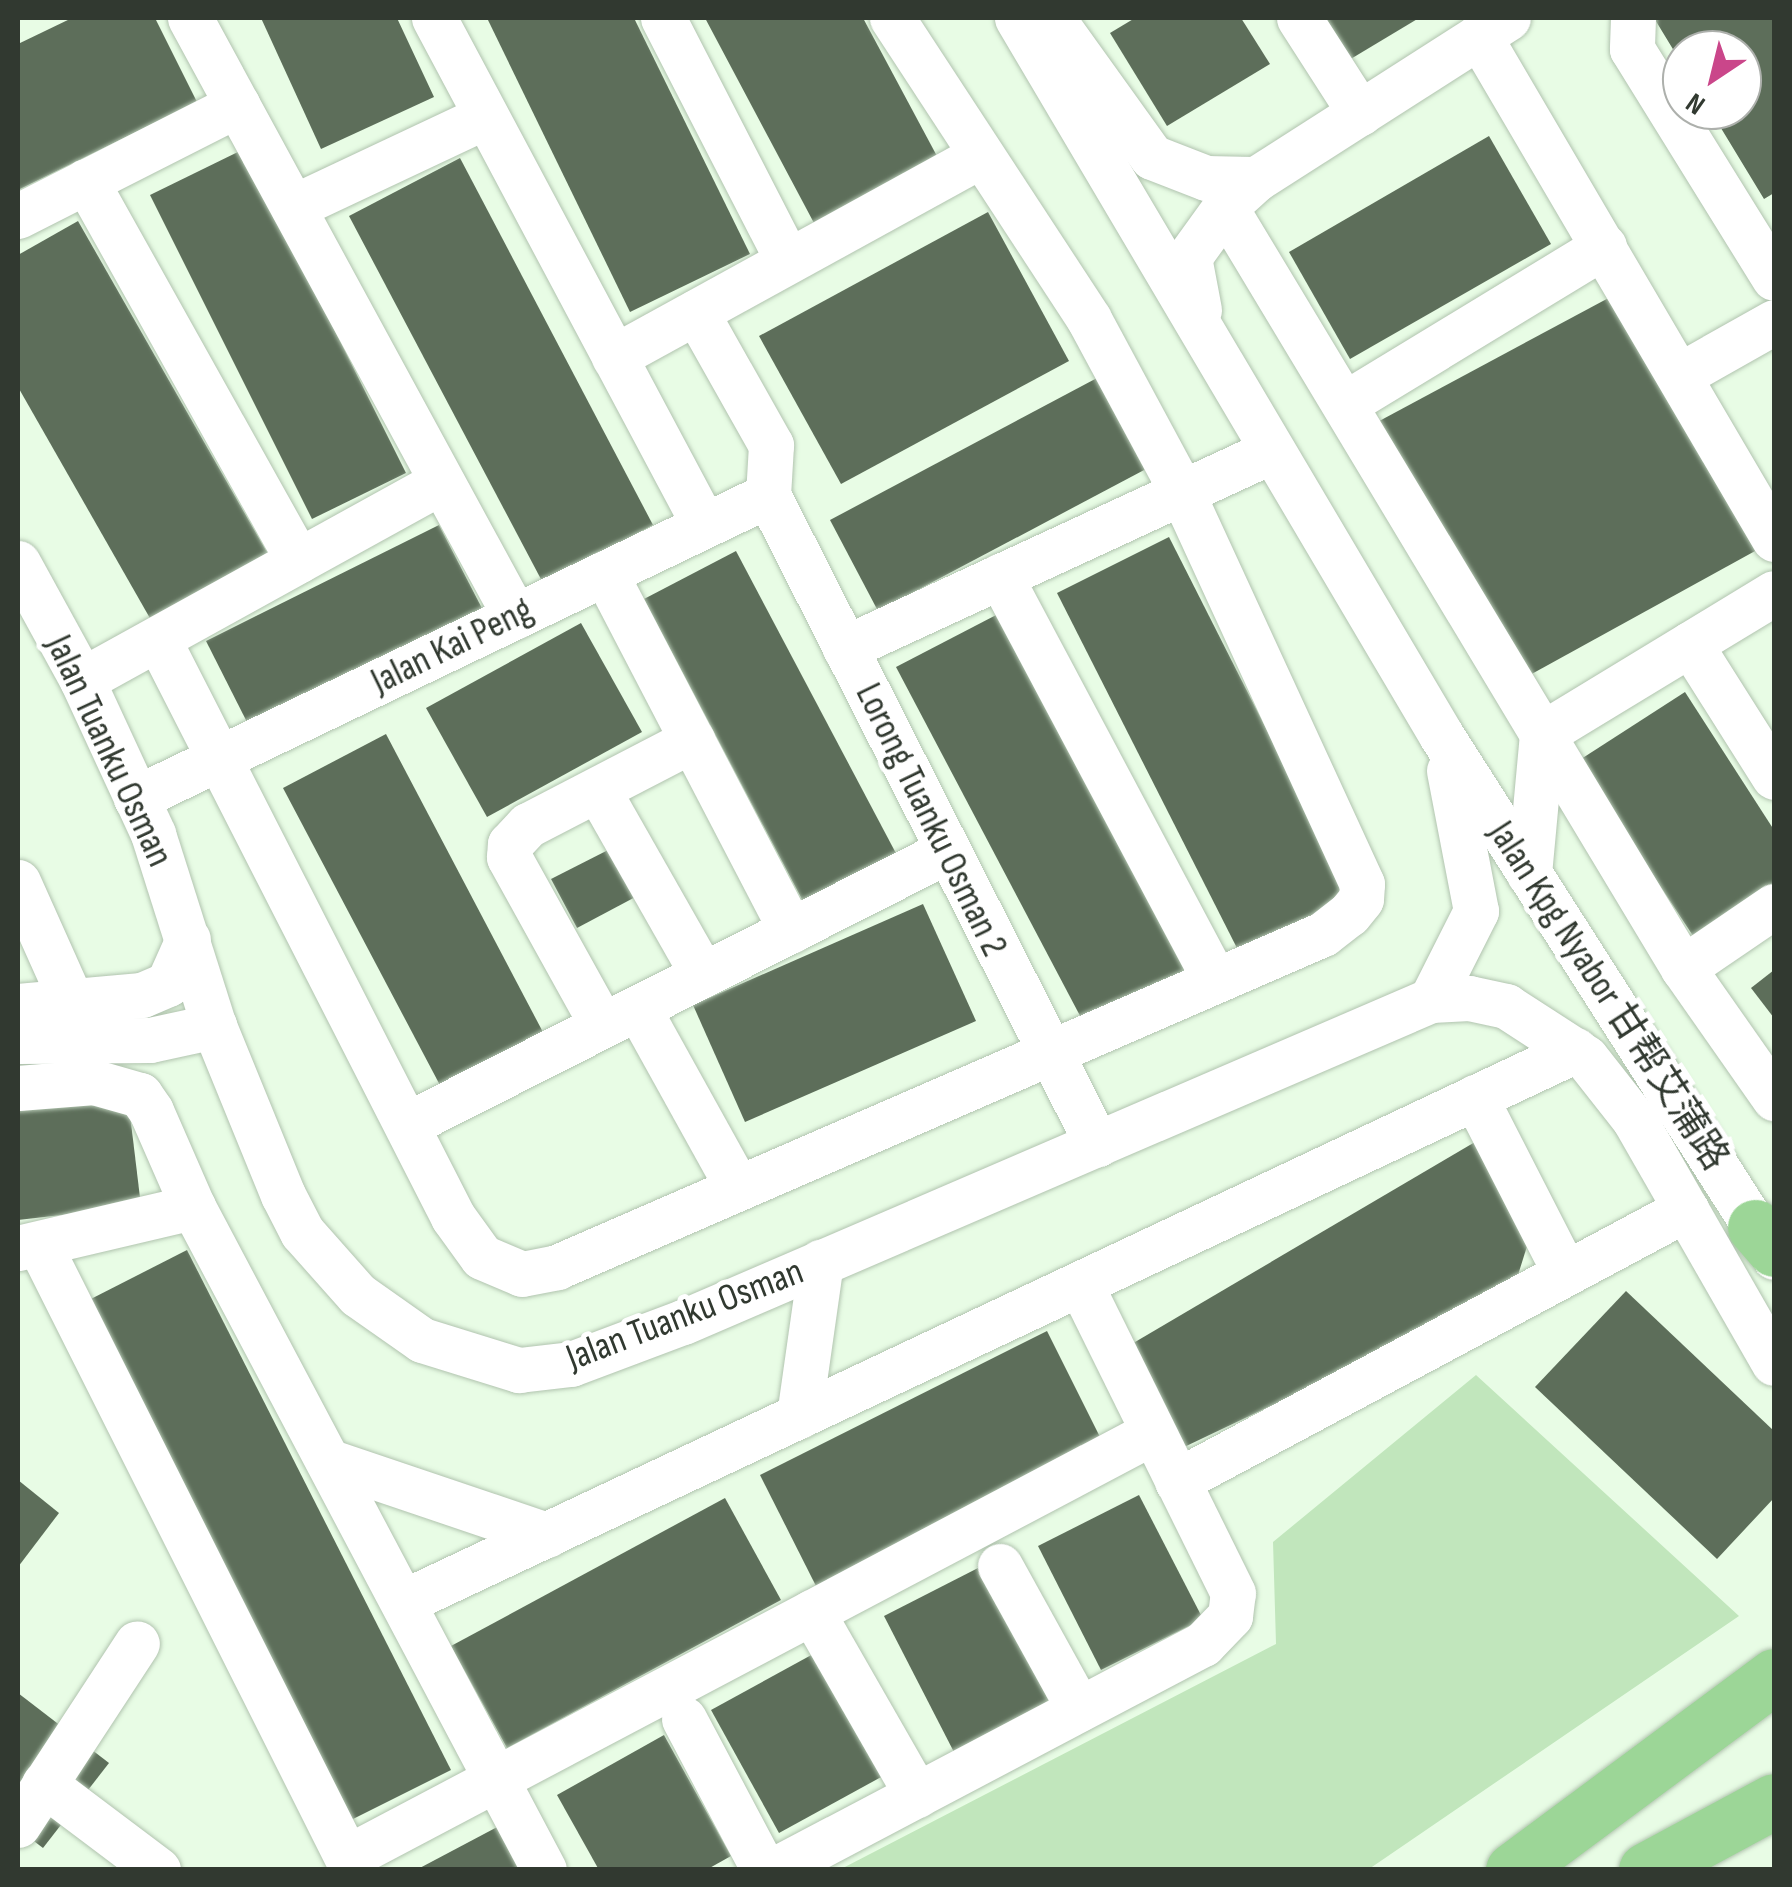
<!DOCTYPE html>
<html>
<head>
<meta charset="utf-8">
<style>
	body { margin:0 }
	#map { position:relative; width:1792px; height:1887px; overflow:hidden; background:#e8fce5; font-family:"Sofia Sans Condensed","Noto Sans SC",sans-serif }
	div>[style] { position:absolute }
	.green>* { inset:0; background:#c1e6bc }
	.building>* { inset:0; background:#5d6e5a }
	.roads { filter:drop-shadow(0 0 2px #b1c4af) drop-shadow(0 0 2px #b1c4af) }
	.minor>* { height:45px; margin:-22.5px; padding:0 22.5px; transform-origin:22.5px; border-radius:22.5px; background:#fff }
	.major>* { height:55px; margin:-27.5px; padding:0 27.5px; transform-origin:27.5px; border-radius:27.5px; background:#9cd697 }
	span { translate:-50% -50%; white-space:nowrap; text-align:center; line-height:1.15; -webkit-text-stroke:10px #fff; paint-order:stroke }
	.street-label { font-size:38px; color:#313930 }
	.frame { position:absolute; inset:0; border:20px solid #313930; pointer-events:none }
	.north { position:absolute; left:1662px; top:30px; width:100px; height:100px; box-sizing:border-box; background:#fff; border:2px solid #adb0ac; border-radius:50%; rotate:215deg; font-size:28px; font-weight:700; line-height:40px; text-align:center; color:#313930 }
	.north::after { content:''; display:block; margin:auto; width:35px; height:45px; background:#ca468a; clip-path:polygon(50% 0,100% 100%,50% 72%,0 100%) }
</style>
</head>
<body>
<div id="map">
	<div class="green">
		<div style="clip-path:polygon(1476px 1375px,1739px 1616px,1369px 1869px,841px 1869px,1276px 1644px,1273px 1542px)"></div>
	</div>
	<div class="building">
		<div style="clip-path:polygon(72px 18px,155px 18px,197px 102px,18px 190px,18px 44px)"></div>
		<div style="clip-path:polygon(261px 18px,397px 18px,434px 97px,321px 149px)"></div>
		<div style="clip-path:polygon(487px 18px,634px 18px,750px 254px,630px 312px)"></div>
		<div style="clip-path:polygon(705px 18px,863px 18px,938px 158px,814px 223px)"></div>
		<div style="clip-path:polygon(1135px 18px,1241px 18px,1270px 64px,1167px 126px,1110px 33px)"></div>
		<div style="clip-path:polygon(1324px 18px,1419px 18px,1349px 60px)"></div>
		<div style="clip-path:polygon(1654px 18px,1774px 18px,1774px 193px,1764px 199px,1710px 110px,1742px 110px,1742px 50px,1682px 50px,1682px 64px)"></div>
		<div style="clip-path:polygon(1489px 136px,1551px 244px,1350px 359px,1289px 252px)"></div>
		<div style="clip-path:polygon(244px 149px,406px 473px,312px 519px,150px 195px)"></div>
		<div style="clip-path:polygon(460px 158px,653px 525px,543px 583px,349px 216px)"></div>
		<div style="clip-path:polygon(988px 212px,1069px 361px,841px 484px,759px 336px)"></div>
		<div style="clip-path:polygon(78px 221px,268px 554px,151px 620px,18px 387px,18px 255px)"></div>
		<div style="clip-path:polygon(1616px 294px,1766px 545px,1528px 676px,1370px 426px)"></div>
		<div style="clip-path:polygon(1097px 378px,1146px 469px,878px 611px,830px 520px)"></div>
		<div style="clip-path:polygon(439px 525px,486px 616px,252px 732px,206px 641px)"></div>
		<div style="clip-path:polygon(1169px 537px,1352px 898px,1240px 954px,1057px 593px)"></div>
		<div style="clip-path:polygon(736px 551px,899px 859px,806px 907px,644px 599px)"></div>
		<div style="clip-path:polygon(1000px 613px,1190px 975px,1087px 1029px,896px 667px)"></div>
		<div style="clip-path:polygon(581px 623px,642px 732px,487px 817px,426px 708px)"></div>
		<div style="clip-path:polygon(1685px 692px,1774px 830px,1774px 897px,1699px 945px,1578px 761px)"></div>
		<div style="clip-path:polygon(386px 734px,545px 1036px,442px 1089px,283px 788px)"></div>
		<div style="clip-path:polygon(616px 846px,641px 894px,577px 928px,551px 879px)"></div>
		<div style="clip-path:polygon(923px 904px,976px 1021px,745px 1122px,693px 1005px)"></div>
		<div style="clip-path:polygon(1774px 970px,1774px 1018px,1751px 988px)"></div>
		<div style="clip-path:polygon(128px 1098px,141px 1206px,18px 1220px,18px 1111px)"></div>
		<div style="clip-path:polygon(1475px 1142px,1529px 1240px,1513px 1291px,1180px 1449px,1130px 1345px)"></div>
		<div style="clip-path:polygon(187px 1250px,451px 1770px,349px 1821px,85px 1302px)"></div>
		<div style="clip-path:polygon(1626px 1291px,1774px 1431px,1774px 1498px,1717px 1559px,1535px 1387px)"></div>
		<div style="clip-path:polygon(1047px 1331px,1103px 1443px,816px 1586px,760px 1475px)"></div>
		<div style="clip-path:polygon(18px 1480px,59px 1513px,18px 1567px)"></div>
		<div style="clip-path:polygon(1139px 1495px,1203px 1619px,1101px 1670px,1038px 1546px)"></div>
		<div style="clip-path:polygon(725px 1498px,781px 1600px,507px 1748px,451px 1646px)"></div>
		<div style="clip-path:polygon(980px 1567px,1052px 1707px,956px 1756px,884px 1616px)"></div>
		<div style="clip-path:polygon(815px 1653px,883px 1776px,779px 1833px,711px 1710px)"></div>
		<div style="clip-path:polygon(18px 1693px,109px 1763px,43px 1848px,18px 1829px)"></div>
		<div style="clip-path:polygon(664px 1735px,731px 1856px,706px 1870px,599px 1870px,557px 1795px)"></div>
		<div style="clip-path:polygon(501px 1825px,525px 1870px,416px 1870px)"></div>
	</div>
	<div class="roads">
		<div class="minor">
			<div style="left:190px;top:18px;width:681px;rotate:61.48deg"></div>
			<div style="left:434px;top:18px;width:574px;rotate:61.96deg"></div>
			<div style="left:663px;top:18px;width:273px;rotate:62.8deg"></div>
			<div style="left:1017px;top:18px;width:833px;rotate:59.4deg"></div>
			<div style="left:1441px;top:735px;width:619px;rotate:57.46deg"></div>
			<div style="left:1052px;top:18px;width:171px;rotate:54.3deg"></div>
			<div style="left:1152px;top:157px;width:58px;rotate:21.3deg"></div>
			<div style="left:1206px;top:178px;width:50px;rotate:1.1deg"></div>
			<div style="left:1299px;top:18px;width:113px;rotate:57.3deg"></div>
			<div style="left:1633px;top:18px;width:31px;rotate:92deg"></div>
			<div style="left:1632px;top:49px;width:269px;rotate:58.2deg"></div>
			<div style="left:1479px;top:36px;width:583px;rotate:59.61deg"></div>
			<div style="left:86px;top:181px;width:435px;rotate:60.8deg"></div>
			<div style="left:293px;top:207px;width:209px;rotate:-25.2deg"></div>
			<div style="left:1225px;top:207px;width:888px;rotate:58.96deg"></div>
			<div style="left:1683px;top:968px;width:159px;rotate:55deg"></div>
			<div style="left:18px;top:216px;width:246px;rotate:-26.9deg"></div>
			<div style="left:1199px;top:310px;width:54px;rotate:-100.7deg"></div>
			<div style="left:1189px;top:257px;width:62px;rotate:-54.2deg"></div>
			<div style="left:1225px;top:207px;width:42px;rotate:-42.1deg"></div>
			<div style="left:1256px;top:179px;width:299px;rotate:-32.6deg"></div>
			<div style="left:696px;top:312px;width:153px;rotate:60.6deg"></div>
			<div style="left:771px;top:445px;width:50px;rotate:93.4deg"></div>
			<div style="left:614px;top:357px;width:417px;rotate:-28.8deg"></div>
			<div style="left:1680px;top:375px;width:108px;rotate:-29.4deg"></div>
			<div style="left:1346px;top:403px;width:302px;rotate:-31.3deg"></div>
			<div style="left:768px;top:495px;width:728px;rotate:63.12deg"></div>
			<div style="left:18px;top:563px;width:133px;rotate:61.3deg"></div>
			<div style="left:82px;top:680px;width:170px;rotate:65.2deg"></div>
			<div style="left:153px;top:834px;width:201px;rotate:72.4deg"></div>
			<div style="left:214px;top:1026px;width:183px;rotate:67.8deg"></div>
			<div style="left:283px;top:1195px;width:42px;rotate:62.8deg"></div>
			<div style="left:302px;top:1232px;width:84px;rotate:48.4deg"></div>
			<div style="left:358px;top:1295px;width:78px;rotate:35.1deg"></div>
			<div style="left:422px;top:1340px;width:102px;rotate:17.2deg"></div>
			<div style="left:519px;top:1370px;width:52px;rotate:-6.6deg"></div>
			<div style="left:571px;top:1364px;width:120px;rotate:-20.6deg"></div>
			<div style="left:683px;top:1322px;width:814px;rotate:-23.29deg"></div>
			<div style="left:1431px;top:1000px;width:38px;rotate:-3deg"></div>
			<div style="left:1469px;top:998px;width:38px;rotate:12deg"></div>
			<div style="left:1506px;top:1006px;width:95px;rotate:33deg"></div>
			<div style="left:1586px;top:1058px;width:78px;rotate:51.8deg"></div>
			<div style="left:1634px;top:1119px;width:281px;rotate:60.2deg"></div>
			<div style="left:605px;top:573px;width:403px;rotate:62.5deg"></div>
			<div style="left:1000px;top:576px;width:455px;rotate:62deg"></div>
			<div style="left:158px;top:639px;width:649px;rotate:62.96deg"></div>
			<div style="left:453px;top:1217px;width:49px;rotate:54.1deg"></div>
			<div style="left:482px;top:1257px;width:43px;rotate:23deg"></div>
			<div style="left:522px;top:1274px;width:36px;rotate:-11deg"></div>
			<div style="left:557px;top:1267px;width:835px;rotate:-23.5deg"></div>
			<div style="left:1323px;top:934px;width:33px;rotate:-38deg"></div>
			<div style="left:1349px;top:914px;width:19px;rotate:-51deg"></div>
			<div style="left:1361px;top:899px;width:15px;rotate:-86deg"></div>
			<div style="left:1362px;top:884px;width:431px;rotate:-114.7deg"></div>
			<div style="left:1182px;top:492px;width:196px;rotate:-118.3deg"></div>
			<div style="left:1089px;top:319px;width:360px;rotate:-123.2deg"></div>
			<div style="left:1690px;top:644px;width:157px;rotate:57.7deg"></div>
			<div style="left:845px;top:648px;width:470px;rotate:-24.8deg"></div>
			<div style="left:82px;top:680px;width:410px;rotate:-28.9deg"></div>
			<div style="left:1542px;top:734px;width:271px;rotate:-31.3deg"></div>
			<div style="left:599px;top:792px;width:210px;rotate:60.4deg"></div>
			<div style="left:136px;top:798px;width:701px;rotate:-25.61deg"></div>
			<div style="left:1529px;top:874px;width:141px;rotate:-84.7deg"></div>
			<div style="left:18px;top:882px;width:133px;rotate:65.9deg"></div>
			<div style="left:1683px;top:968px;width:110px;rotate:-34.3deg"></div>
			<div style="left:1431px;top:1000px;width:100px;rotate:-63.2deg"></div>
			<div style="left:1476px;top:911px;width:143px;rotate:-100.9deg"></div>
			<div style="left:18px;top:1006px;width:124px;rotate:-5.1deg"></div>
			<div style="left:142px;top:995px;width:28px;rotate:-23deg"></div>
			<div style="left:168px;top:984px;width:49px;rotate:-66deg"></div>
			<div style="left:638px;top:1008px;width:202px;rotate:61deg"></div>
			<div style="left:602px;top:1025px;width:192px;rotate:-119deg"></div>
			<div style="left:509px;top:857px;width:13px;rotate:-86deg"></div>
			<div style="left:510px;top:844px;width:26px;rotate:-47deg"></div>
			<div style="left:528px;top:825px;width:185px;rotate:-27.4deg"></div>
			<div style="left:18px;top:1041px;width:132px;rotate:-0.4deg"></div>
			<div style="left:150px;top:1040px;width:66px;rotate:-12.3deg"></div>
			<div style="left:18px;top:1088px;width:76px;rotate:-4.5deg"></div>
			<div style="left:94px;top:1082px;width:48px;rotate:15.8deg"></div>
			<div style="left:140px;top:1095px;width:19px;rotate:55deg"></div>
			<div style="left:151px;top:1111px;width:105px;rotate:66.4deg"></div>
			<div style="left:193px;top:1207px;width:750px;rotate:62.1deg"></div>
			<div style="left:1475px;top:1097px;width:198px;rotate:62.9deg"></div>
			<div style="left:408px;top:1124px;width:604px;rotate:-26.86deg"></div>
			<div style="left:40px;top:1246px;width:698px;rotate:63.36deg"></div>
			<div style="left:18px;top:1248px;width:180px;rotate:-13.2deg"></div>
			<div style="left:799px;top:1416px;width:156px;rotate:-81.9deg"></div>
			<div style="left:328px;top:1461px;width:231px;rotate:18.7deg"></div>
			<div style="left:1177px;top:1481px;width:577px;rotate:-28.12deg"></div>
			<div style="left:1000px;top:1566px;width:163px;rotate:61.1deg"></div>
			<div style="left:403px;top:1602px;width:1296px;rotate:-25.2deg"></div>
			<div style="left:812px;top:1612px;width:211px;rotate:60.2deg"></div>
			<div style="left:684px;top:1719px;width:171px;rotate:62.1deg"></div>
			<div style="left:44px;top:1784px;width:143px;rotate:37deg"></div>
			<div style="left:18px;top:1825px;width:217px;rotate:-56.8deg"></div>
			<div style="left:348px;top:1857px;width:910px;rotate:-27.83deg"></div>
			<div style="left:774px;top:1870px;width:485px;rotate:-27.8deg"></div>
			<div style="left:1203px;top:1644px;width:39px;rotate:-46deg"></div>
			<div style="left:1230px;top:1616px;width:23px;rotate:-83deg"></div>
			<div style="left:1233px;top:1593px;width:345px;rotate:-116.3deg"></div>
		</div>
		<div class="major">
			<div style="left:1755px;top:1227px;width:29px;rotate:49deg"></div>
			<div style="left:1513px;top:1870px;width:325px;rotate:-36.6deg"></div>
			<div style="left:1646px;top:1870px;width:145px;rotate:-28.3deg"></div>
		</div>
	</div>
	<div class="street-label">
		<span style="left:452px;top:646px;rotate:-26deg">Jalan Kai Peng</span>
		<span style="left:109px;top:751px;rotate:65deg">Jalan Tuanku Osman</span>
		<span style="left:931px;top:820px;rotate:64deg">Lorong Tuanku Osman 2</span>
		<span style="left:1608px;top:996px;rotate:57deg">Jalan Kpg Nyabor 甘帮艾蒲路</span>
		<span style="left:685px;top:1315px;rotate:-21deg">Jalan Tuanku Osman</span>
	</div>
	<div class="frame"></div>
	<div class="north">N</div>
</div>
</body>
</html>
